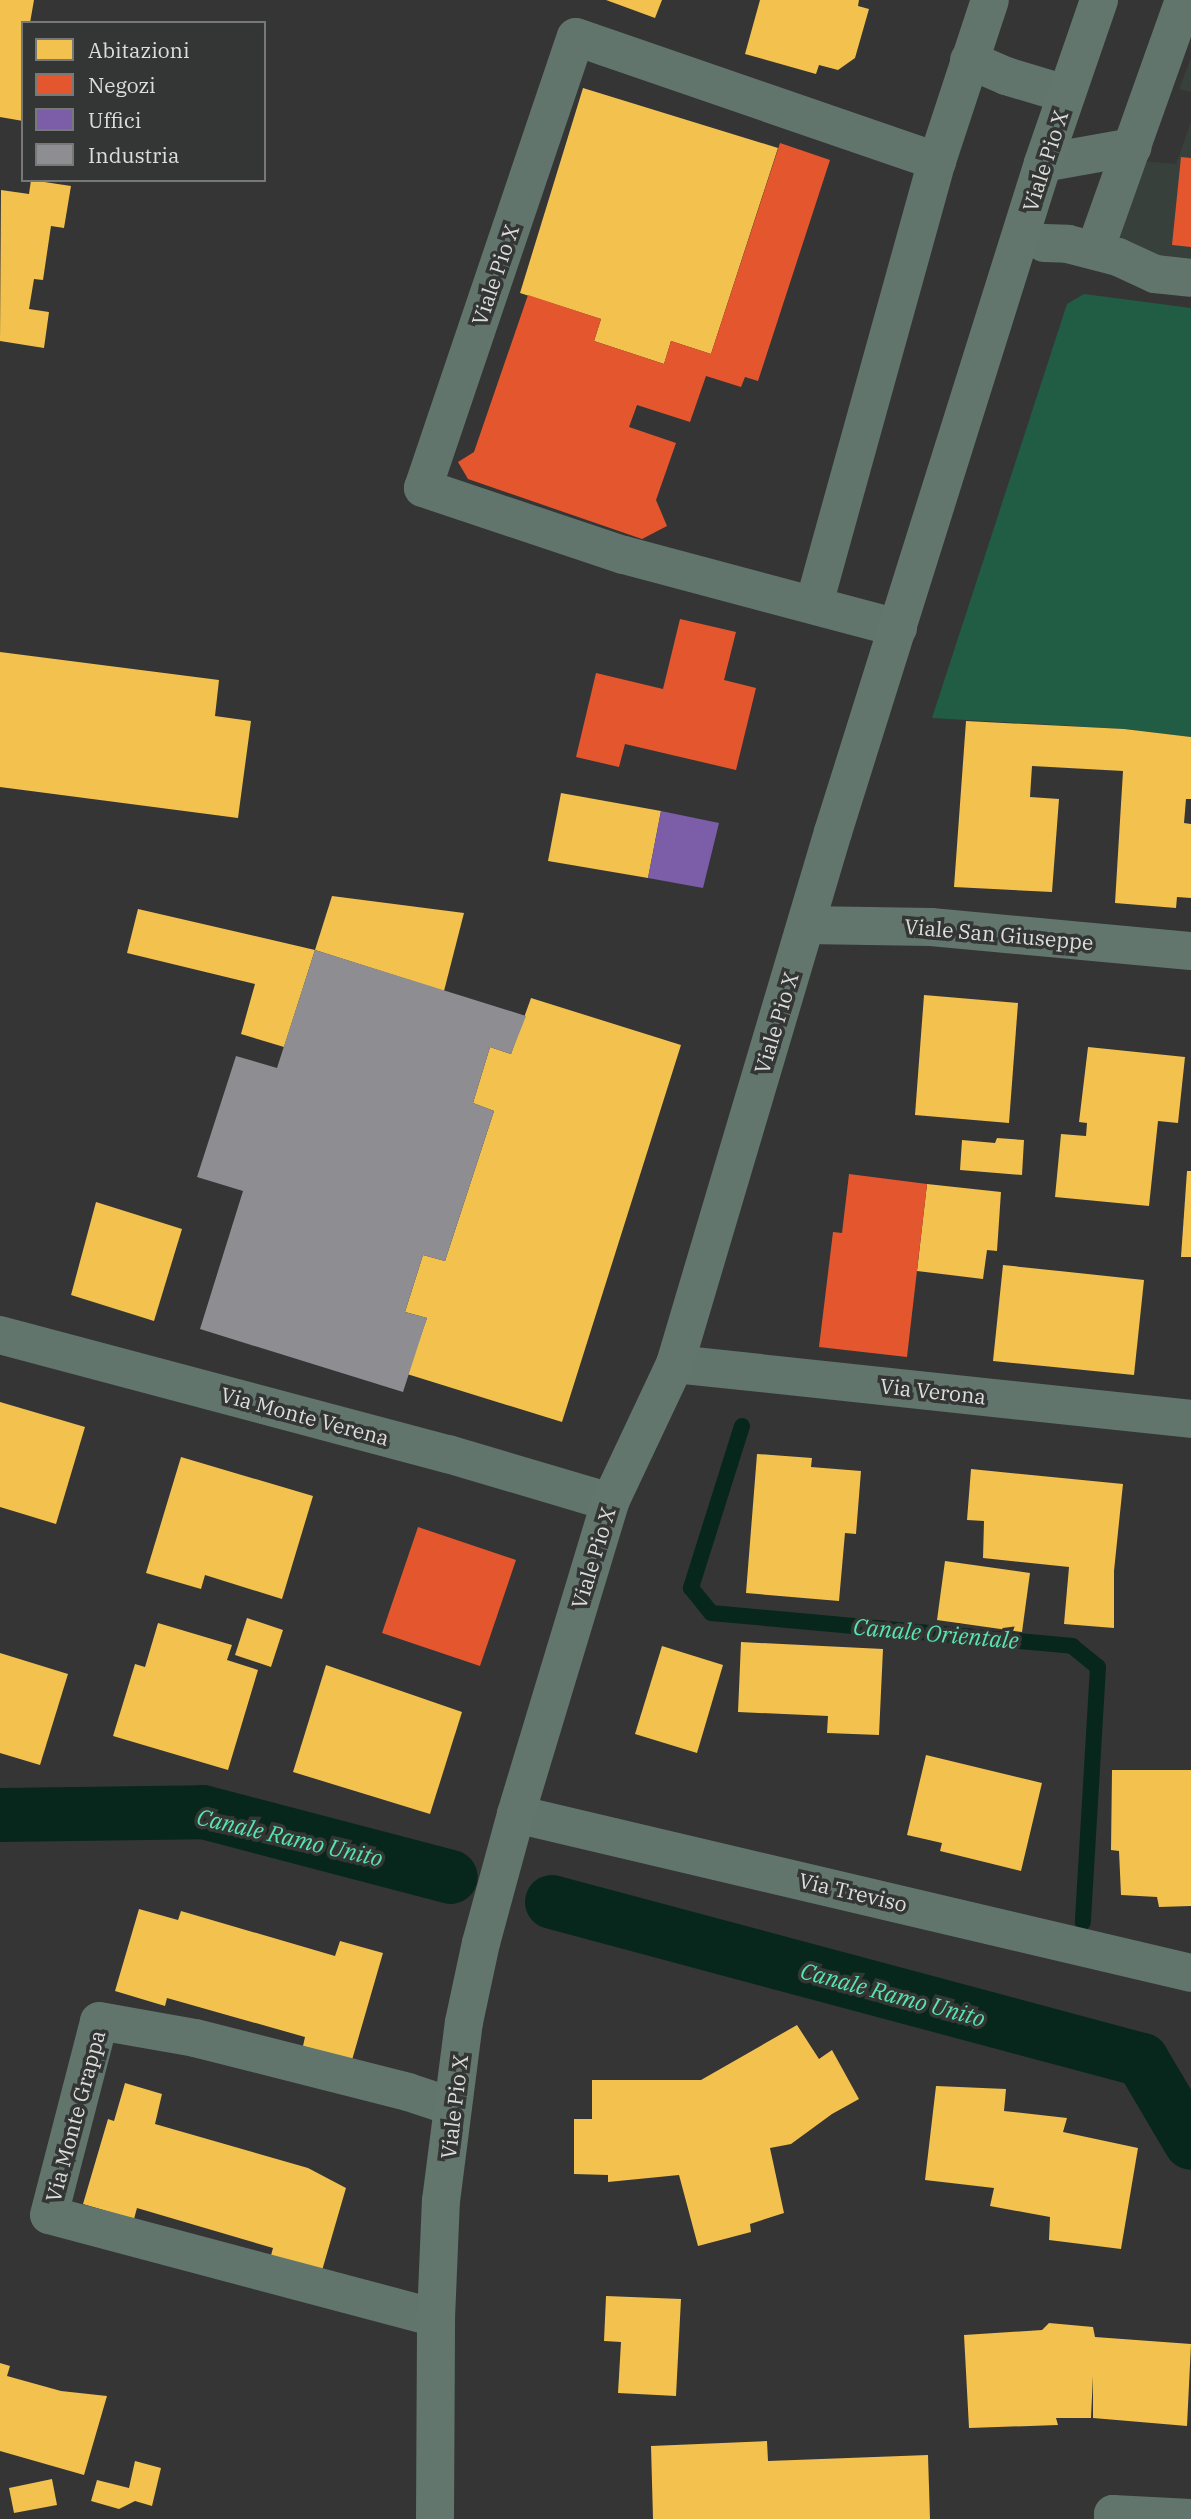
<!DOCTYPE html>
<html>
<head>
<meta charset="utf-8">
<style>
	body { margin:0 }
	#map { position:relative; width:1191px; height:2519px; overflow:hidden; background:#353535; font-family:"IBM Plex Serif",serif }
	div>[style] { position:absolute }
	.built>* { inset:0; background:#38403c }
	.green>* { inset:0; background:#215d45 }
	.homes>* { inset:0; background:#f2c14e }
	.shops>* { inset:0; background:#e4572e }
	.offices>* { inset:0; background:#7b5ea7 }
	.industry>* { inset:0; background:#8d8d92 }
	.stream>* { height:16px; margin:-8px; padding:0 8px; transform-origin:8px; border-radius:8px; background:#08271c }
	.canal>* { height:54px; margin:-27px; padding:0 27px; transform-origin:27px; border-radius:27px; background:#08271c }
	.street>* { height:38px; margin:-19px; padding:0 19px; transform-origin:19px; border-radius:19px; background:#61756c }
	.secondary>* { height:38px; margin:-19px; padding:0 19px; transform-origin:19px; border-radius:19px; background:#62766d }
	span { translate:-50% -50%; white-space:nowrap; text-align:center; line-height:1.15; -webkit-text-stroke:7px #343635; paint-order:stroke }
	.street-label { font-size:21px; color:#dcdedd }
	.water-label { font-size:23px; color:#58e5ae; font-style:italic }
	.legend { position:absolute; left:21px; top:21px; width:245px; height:161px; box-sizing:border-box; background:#343635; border:2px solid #777978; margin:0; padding:9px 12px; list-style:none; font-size:21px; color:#dcdedd }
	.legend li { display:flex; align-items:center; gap:14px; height:35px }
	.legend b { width:35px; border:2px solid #777978 }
</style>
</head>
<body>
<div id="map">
	<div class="built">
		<div style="clip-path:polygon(1191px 58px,1191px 92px,1179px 89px)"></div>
		<div style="clip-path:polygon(1191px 122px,1191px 268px,1138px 263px,1111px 227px,1142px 161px,1176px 164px)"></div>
	</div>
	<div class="green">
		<div style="clip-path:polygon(1084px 294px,1191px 308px,1191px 737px,1124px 729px,932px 718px,1067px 304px)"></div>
	</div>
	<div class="homes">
		<div style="clip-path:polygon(0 0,34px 0,30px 23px,23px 23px,23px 121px,0 117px)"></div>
		<div style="clip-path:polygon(606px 0,662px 0,655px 18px)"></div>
		<div style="clip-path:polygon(760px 0,859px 0,858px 6px,869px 9px,855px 58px,838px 70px,819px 65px,816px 74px,745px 54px)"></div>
		<div style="clip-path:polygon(583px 88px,778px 148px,711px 354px,671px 341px,664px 364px,594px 341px,601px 319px,520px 293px)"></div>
		<div style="clip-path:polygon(31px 180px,71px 186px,64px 228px,51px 226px,43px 280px,34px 279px,29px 309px,49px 312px,44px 348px,0 341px,1px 190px,29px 194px)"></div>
		<div style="clip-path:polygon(0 652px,219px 680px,215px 716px,251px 721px,238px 818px,0 787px)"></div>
		<div style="clip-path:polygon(966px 721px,1124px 729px,1191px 737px,1191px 799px,1186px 799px,1184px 823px,1191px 824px,1191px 898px,1177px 897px,1176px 908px,1115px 903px,1123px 771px,1032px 766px,1030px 797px,1059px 799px,1052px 892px,954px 887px)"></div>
		<div style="clip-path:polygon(561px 793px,661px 811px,648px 878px,548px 861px)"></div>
		<div style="clip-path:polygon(332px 896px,464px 913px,444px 991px,315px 950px)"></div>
		<div style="clip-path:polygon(138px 909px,315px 950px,284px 1047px,241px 1034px,255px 984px,127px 953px)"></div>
		<div style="clip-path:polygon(924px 995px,1018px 1003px,1009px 1123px,915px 1115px)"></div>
		<div style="clip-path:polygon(531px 998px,681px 1045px,562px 1422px,407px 1374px,427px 1318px,405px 1312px,423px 1255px,445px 1261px,494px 1111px,473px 1103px,490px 1047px,511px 1054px)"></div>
		<div style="clip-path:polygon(1088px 1047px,1185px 1057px,1178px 1123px,1158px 1121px,1149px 1206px,1055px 1197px,1061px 1134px,1086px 1136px,1087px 1123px,1079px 1122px)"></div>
		<div style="clip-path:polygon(997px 1138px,1024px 1140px,1022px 1175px,960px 1170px,962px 1140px,995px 1143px)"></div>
		<div style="clip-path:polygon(1187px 1171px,1191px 1171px,1191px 1257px,1181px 1257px)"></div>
		<div style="clip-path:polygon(927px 1184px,1001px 1192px,997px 1251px,987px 1250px,983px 1279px,917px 1271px)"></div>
		<div style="clip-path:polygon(96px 1202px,182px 1229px,154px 1321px,71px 1295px)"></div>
		<div style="clip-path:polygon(1003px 1265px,1144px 1280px,1134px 1375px,993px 1361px)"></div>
		<div style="clip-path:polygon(0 1402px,85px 1427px,56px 1524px,0 1507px)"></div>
		<div style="clip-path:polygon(757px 1454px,812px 1458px,811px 1467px,861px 1471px,856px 1534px,845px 1533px,839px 1601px,746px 1593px)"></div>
		<div style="clip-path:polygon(181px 1457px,313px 1496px,282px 1599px,205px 1575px,201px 1589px,146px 1573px)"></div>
		<div style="clip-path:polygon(971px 1469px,1123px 1484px,1114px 1571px,1114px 1628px,1064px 1624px,1069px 1567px,983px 1558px,984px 1521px,967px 1520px)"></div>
		<div style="clip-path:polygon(945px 1561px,1030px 1573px,1022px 1632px,937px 1620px)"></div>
		<div style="clip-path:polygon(247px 1618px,283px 1630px,271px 1667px,235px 1655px)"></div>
		<div style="clip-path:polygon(158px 1623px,232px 1645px,227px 1660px,258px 1670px,228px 1770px,113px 1736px,135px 1664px,145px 1667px)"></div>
		<div style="clip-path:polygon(741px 1642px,883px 1649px,879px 1735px,827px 1733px,828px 1716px,738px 1712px)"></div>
		<div style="clip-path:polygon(662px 1646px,723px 1665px,697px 1753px,635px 1734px)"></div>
		<div style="clip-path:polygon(0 1653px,68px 1674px,40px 1765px,0 1753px)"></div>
		<div style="clip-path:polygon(326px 1665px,462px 1712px,430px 1814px,293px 1772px)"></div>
		<div style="clip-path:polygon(926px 1755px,1042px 1783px,1021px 1871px,940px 1851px,942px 1843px,907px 1835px)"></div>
		<div style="clip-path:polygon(1112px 1770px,1191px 1770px,1191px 1906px,1159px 1907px,1157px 1897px,1121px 1895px,1119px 1851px,1111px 1850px)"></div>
		<div style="clip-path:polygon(139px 1909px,178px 1920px,181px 1911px,335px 1956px,340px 1941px,383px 1953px,352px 2060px,303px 2046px,305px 2037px,167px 1998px,165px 2006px,115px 1991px)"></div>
		<div style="clip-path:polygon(797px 2025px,819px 2059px,832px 2050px,859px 2099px,832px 2114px,791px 2144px,770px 2148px,784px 2213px,750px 2224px,751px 2232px,698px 2246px,679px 2175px,608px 2182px,608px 2175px,574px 2174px,574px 2119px,592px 2119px,592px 2080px,701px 2080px)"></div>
		<div style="clip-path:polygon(125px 2083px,162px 2094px,155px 2124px,308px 2168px,346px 2188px,321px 2274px,270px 2259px,273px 2248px,137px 2208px,134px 2219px,83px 2204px,108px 2119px,114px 2121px)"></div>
		<div style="clip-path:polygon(936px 2086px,1006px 2089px,1004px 2111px,1067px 2118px,1063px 2132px,1138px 2148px,1121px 2249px,1049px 2240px,1050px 2217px,990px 2206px,994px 2188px,925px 2180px)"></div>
		<div style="clip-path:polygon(606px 2296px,681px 2299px,676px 2396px,618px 2393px,621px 2342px,604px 2341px)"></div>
		<div style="clip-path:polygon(1049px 2323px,1093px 2327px,1095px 2337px,1191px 2344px,1187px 2426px,1093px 2418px,1093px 2376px,1091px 2418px,1056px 2418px,1058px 2425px,969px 2428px,964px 2335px,1042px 2330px)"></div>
		<div style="clip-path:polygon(0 2363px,10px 2366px,7px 2376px,61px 2391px,107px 2396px,84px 2475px,0 2451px)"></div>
		<div style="clip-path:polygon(767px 2441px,768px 2461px,928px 2455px,930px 2519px,653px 2519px,651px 2446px)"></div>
		<div style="clip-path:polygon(135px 2461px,161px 2468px,152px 2506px,135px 2501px,119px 2509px,91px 2501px,97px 2480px,129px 2488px)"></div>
		<div style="clip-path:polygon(52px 2479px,57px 2505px,14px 2513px,9px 2488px)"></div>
	</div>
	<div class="shops">
		<div style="clip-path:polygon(780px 143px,830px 160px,758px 381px,745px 377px,741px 387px,706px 376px,690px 422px,637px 405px,629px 427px,676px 443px,656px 500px,667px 526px,642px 539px,468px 479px,458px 462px,474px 452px,528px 295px,601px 319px,594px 341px,664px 364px,671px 341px,711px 354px)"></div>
		<div style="clip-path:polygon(1181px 157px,1191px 158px,1191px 247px,1172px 245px)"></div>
		<div style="clip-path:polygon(680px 619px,736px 632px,724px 680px,756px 688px,736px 770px,625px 744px,619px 767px,576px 757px,596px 673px,663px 689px)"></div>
		<div style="clip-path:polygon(849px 1174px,927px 1184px,907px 1357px,819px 1347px,833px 1232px,842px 1233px)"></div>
		<div style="clip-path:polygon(418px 1527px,516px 1560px,480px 1666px,382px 1633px)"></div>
	</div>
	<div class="offices">
		<div style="clip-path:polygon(661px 811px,719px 823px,703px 888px,648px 878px)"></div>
	</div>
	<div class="industry">
		<div style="clip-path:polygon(315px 950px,526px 1016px,511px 1054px,490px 1047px,473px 1103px,494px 1111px,445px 1261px,423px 1255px,405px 1312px,427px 1318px,403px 1392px,200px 1329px,243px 1191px,197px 1177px,236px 1056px,277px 1068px)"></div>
	</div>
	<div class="stream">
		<div style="left:742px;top:1426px;width:170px;rotate:107.5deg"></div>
		<div style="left:691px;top:1588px;width:32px;rotate:51deg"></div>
		<div style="left:711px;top:1613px;width:363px;rotate:5.2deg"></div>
		<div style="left:1072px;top:1646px;width:33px;rotate:39deg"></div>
		<div style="left:1098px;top:1667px;width:256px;rotate:93.4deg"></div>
	</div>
	<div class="canal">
		<div style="left:0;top:1815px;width:203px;rotate:-0.8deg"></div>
		<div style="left:203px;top:1812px;width:256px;rotate:14.7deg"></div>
		<div style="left:552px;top:1902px;width:611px;rotate:14.99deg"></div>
		<div style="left:1142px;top:2060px;width:96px;rotate:59.4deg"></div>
	</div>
	<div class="street">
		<div style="left:969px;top:60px;width:40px;rotate:23.4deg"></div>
		<div style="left:1006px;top:76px;width:63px;rotate:16.7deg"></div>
		<div style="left:1043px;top:163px;width:91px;rotate:-10.1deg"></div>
		<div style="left:1044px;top:243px;width:24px;rotate:2deg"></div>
		<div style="left:1068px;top:244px;width:52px;rotate:14.6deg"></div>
		<div style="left:1118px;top:257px;width:41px;rotate:24.7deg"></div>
		<div style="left:1155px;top:274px;width:36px;rotate:6deg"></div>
		<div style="left:1095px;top:250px;width:265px;rotate:-70.4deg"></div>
		<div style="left:814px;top:604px;width:460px;rotate:-74.5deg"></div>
		<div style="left:937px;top:161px;width:169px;rotate:-71.8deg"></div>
		<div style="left:898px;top:628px;width:285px;rotate:-165.1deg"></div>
		<div style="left:623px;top:555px;width:211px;rotate:-161.5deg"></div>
		<div style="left:423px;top:488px;width:476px;rotate:-71.3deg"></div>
		<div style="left:576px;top:37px;width:382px;rotate:19deg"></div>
		<div style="left:0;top:1335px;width:464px;rotate:14.9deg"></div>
		<div style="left:448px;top:1454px;width:169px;rotate:16.5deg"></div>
		<div style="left:675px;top:1364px;width:519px;rotate:6.08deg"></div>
		<div style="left:516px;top:1814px;width:693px;rotate:13.25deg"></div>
		<div style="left:436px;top:2318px;width:400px;rotate:-165.1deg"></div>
		<div style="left:49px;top:2215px;width:200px;rotate:-75.5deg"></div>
		<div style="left:99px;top:2021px;width:97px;rotate:10deg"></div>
		<div style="left:195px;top:2038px;width:220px;rotate:14.2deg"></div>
		<div style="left:408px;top:2092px;width:47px;rotate:18.4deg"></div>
		<div style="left:1113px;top:2519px;width:5px;rotate:-90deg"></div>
		<div style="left:1113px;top:2514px;width:78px;rotate:2.9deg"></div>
	</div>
	<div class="secondary">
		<div style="left:806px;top:925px;width:125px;rotate:0.9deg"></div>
		<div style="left:931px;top:927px;width:261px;rotate:5.3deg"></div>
		<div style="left:435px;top:2519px;width:201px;rotate:-89.7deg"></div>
		<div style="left:436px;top:2318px;width:117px;rotate:-87.6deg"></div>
		<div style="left:441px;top:2201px;width:180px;rotate:-82.7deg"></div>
		<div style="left:464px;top:2022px;width:81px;rotate:-77.9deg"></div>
		<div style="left:481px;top:1943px;width:134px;rotate:-74.8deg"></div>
		<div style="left:516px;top:1814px;width:326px;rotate:-73.2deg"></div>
		<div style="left:610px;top:1502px;width:153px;rotate:-64.8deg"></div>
		<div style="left:675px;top:1364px;width:555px;rotate:-73.46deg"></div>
		<div style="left:833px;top:832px;width:701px;rotate:-72.57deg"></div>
		<div style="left:1043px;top:163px;width:172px;rotate:-71deg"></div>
	</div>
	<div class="street-label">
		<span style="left:1045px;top:161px;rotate:-72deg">Viale Pio X</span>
		<span style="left:495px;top:275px;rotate:-71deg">Viale Pio X</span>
		<span style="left:999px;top:934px;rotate:5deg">Viale San Giuseppe</span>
		<span style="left:776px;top:1023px;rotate:-73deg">Viale Pio X</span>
		<span style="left:933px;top:1391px;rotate:6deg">Via Verona</span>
		<span style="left:305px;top:1416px;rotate:15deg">Via Monte Verena</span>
		<span style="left:593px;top:1558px;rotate:-73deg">Viale Pio X</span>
		<span style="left:853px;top:1892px;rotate:13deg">Via Treviso</span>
		<span style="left:454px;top:2107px;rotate:-83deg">Viale Pio X</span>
		<span style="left:75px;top:2116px;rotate:-75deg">Via Monte Grappa</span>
	</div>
	<div class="water-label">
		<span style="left:936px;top:1633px;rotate:5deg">Canale Orientale</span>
		<span style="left:290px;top:1837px;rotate:13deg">Canale Ramo Unito</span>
		<span style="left:893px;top:1994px;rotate:15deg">Canale Ramo Unito</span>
	</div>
	<ul class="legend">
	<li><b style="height:19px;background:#f2c14e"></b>Abitazioni</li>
	<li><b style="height:19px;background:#e4572e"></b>Negozi</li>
	<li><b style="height:19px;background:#7b5ea7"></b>Uffici</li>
	<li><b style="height:19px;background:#8d8d92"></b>Industria</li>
	</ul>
</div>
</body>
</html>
